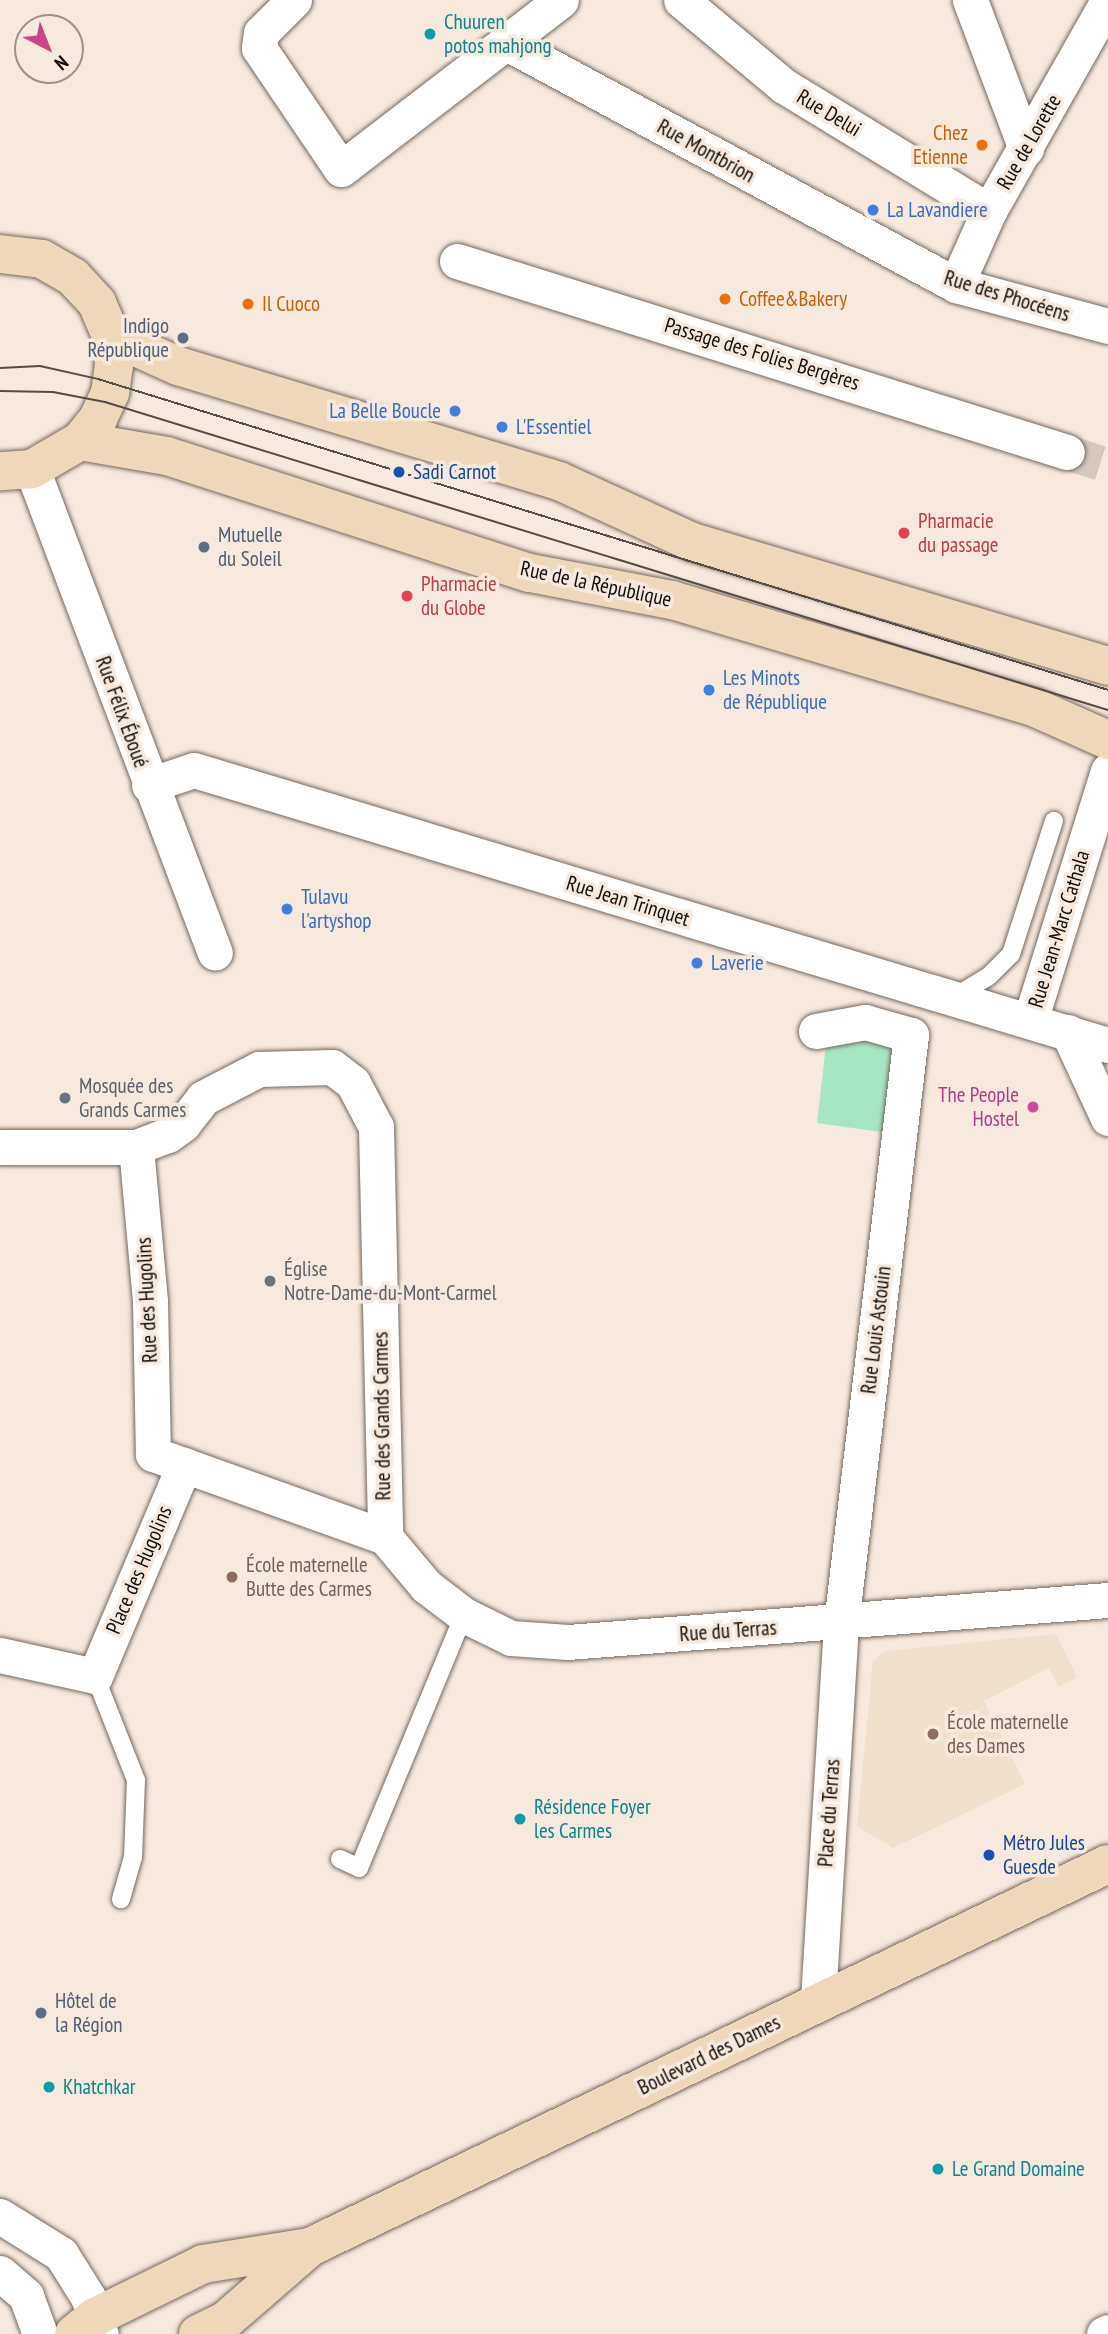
<!DOCTYPE html>
<html>
<head>
<meta charset="utf-8">
<style>
	body { margin:0 }
	#map { position:relative; width:1108px; height:2334px; overflow:hidden; background:#f7e9de; font-family:"PT Sans Narrow",sans-serif }
	div>[style] { position:absolute }
	.education>* { inset:0; background:#eee0cd }
	.green>* { inset:0; background:#a7e6c4 }
	.street-tunnel>* { height:35px; margin-top:-17.5px; transform-origin:0; background:repeating-linear-gradient(90deg,#d5c8be 0 35px,transparent 0 53px) }
	.roads { filter:drop-shadow(0 0 2px #74685e) drop-shadow(0 0 2px #74685e) }
	.lane>* { height:18px; margin:-9px; padding:0 9px; transform-origin:9px; border-radius:9px; background:#fff }
	.street>* { height:35px; margin:-17.5px; padding:0 17.5px; transform-origin:17.5px; border-radius:17.5px; background:#fff }
	.secondary>* { height:38px; margin:-19px; padding:0 19px; transform-origin:19px; border-radius:19px; background:#eed8b9 }
	.tram>* { height:2px; margin:-1px; padding:0 1px; transform-origin:1px; border-radius:1px; background:#534c47 }
	.dots>* { width:19px; height:19px; translate:-50% -50%; box-sizing:border-box; border:4px solid #f7e9de; border-radius:50% }
	span { translate:-50% -50%; white-space:nowrap; text-align:center; line-height:1.15; -webkit-text-stroke:7px #f7e9de; paint-order:stroke }
	.culture-label { font-size:21px; color:#0d838f }
	.left { translate:0 -50%; text-align:left }
	.street-label { font-size:21px; color:#120d0a }
	.food-label { font-size:21px; color:#c56008 }
	.right { translate:-100% -50%; text-align:right }
	.shop-label { font-size:21px; color:#366cbe }
	.service-label { font-size:21px; color:#4e5e75 }
	.transit-label { font-size:21px; color:#164399 }
	.health-label { font-size:21px; color:#be3a42 }
	.worship-label { font-size:21px; color:#5b616d }
	.hotel-label { font-size:21px; color:#b23c85 }
	.education-label { font-size:21px; color:#785e54 }
	.north { position:absolute; left:14px; top:14px; width:70px; height:70px; box-sizing:border-box; background:#f7e9de; border:2px solid #9b9189; border-radius:50%; rotate:138deg; font-size:19px; font-weight:700; line-height:28px; text-align:center; color:#120d0a }
	.north::after { content:''; display:block; margin:auto; width:24px; height:32px; background:#c94489; clip-path:polygon(50% 0,100% 100%,50% 72%,0 100%) }
</style>
</head>
<body>
<div id="map">
	<div class="education">
		<div style="clip-path:polygon(1056px 1634px,1077px 1677px,1059px 1687px,1049px 1668px,984px 1701px,1025px 1784px,893px 1848px,857px 1826px,873px 1661px,885px 1651px)"></div>
	</div>
	<div class="green">
		<div style="clip-path:polygon(865px 1036px,902px 1050px,888px 1133px,817px 1123px,826px 1045px)"></div>
	</div>
	<div class="street-tunnel">
		<div style="left:1067px;top:452px;width:43px;rotate:17.6deg"></div>
	</div>
	<div class="roads">
		<div class="lane">
			<div style="left:953px;top:998px;width:42px;rotate:-31.4deg"></div>
			<div style="left:989px;top:976px;width:31px;rotate:-45deg"></div>
			<div style="left:1011px;top:954px;width:140px;rotate:-72.1deg"></div>
			<div style="left:95px;top:1676px;width:112px;rotate:68.5deg"></div>
			<div style="left:136px;top:1780px;width:77px;rotate:92.2deg"></div>
			<div style="left:133px;top:1857px;width:44px;rotate:105.9deg"></div>
			<div style="left:340px;top:1859px;width:21px;rotate:25deg"></div>
			<div style="left:359px;top:1868px;width:274px;rotate:-67.5deg"></div>
		</div>
		<div class="street">
			<div style="left:294px;top:0;width:47px;rotate:135deg"></div>
			<div style="left:261px;top:33px;width:15px;rotate:98deg"></div>
			<div style="left:259px;top:48px;width:146px;rotate:55.9deg"></div>
			<div style="left:341px;top:169px;width:277px;rotate:-37.5deg"></div>
			<div style="left:681px;top:0;width:134px;rotate:39.9deg"></div>
			<div style="left:784px;top:86px;width:240px;rotate:31.4deg"></div>
			<div style="left:970px;top:0;width:159px;rotate:69.4deg"></div>
			<div style="left:505px;top:42px;width:512px;rotate:28.32deg"></div>
			<div style="left:956px;top:285px;width:157px;rotate:15.1deg"></div>
			<div style="left:457px;top:261px;width:639px;rotate:17.39deg"></div>
			<div style="left:956px;top:285px;width:81px;rotate:-66deg"></div>
			<div style="left:989px;top:211px;width:241px;rotate:-60.5deg"></div>
			<div style="left:32px;top:469px;width:517px;rotate:69.29deg"></div>
			<div style="left:149px;top:785px;width:47px;rotate:-18.4deg"></div>
			<div style="left:194px;top:770px;width:954px;rotate:16.75deg"></div>
			<div style="left:1030px;top:1021px;width:262px;rotate:-72.7deg"></div>
			<div style="left:816px;top:1031px;width:50px;rotate:-10.4deg"></div>
			<div style="left:865px;top:1022px;width:48px;rotate:15.8deg"></div>
			<div style="left:911px;top:1035px;width:593px;rotate:96.78deg"></div>
			<div style="left:841px;top:1624px;width:380px;rotate:93.5deg"></div>
			<div style="left:1068px;top:1032px;width:95px;rotate:65.1deg"></div>
			<div style="left:0;top:1147px;width:136px"></div>
			<div style="left:136px;top:1147px;width:34px;rotate:-21deg"></div>
			<div style="left:168px;top:1135px;width:19px;rotate:-36deg"></div>
			<div style="left:183px;top:1124px;width:33px;rotate:-52deg"></div>
			<div style="left:203px;top:1098px;width:63px;rotate:-27.4deg"></div>
			<div style="left:259px;top:1069px;width:73px;rotate:-1.6deg"></div>
			<div style="left:332px;top:1067px;width:26px;rotate:37deg"></div>
			<div style="left:353px;top:1083px;width:50px;rotate:62.4deg"></div>
			<div style="left:376px;top:1127px;width:410px;rotate:88.7deg"></div>
			<div style="left:136px;top:1147px;width:155px;rotate:84.8deg"></div>
			<div style="left:150px;top:1301px;width:153px;rotate:88.9deg"></div>
			<div style="left:153px;top:1454px;width:246px;rotate:19.7deg"></div>
			<div style="left:385px;top:1537px;width:64px;rotate:50.1deg"></div>
			<div style="left:426px;top:1586px;width:48px;rotate:37.3deg"></div>
			<div style="left:464px;top:1615px;width:52px;rotate:26.1deg"></div>
			<div style="left:511px;top:1638px;width:57px;rotate:4deg"></div>
			<div style="left:568px;top:1642px;width:542px;rotate:-4.45deg"></div>
			<div style="left:0;top:1655px;width:97px;rotate:12.5deg"></div>
			<div style="left:95px;top:1676px;width:229px;rotate:-67.1deg"></div>
			<div style="left:0;top:2216px;width:72px;rotate:31.9deg"></div>
			<div style="left:61px;top:2254px;width:51px;rotate:57.9deg"></div>
			<div style="left:88px;top:2297px;width:39px;rotate:71deg"></div>
			<div style="left:0;top:2273px;width:35px;rotate:41deg"></div>
			<div style="left:26px;top:2296px;width:40px;rotate:69.8deg"></div>
			<div style="left:1104px;top:2334px;width:4px;rotate:-27deg"></div>
		</div>
		<div class="secondary">
			<div style="left:0;top:254px;width:42px;rotate:6.8deg"></div>
			<div style="left:42px;top:259px;width:36px;rotate:30deg"></div>
			<div style="left:73px;top:277px;width:35px;rotate:47deg"></div>
			<div style="left:97px;top:303px;width:36px;rotate:67deg"></div>
			<div style="left:111px;top:336px;width:29px;rotate:84deg"></div>
			<div style="left:114px;top:365px;width:28px;rotate:98deg"></div>
			<div style="left:110px;top:393px;width:29px;rotate:115deg"></div>
			<div style="left:98px;top:419px;width:28px;rotate:129deg"></div>
			<div style="left:80px;top:441px;width:56px;rotate:149.7deg"></div>
			<div style="left:32px;top:469px;width:32px;rotate:176deg"></div>
			<div style="left:111px;top:336px;width:73px;rotate:24.1deg"></div>
			<div style="left:178px;top:366px;width:398px;rotate:16.8deg"></div>
			<div style="left:559px;top:481px;width:146px;rotate:24.6deg"></div>
			<div style="left:692px;top:542px;width:434px;rotate:16.6deg"></div>
			<div style="left:80px;top:441px;width:88px;rotate:9.8deg"></div>
			<div style="left:167px;top:456px;width:381px;rotate:17.9deg"></div>
			<div style="left:530px;top:573px;width:145px;rotate:10.8deg"></div>
			<div style="left:672px;top:600px;width:380px;rotate:16.5deg"></div>
			<div style="left:1036px;top:708px;width:79px;rotate:24deg"></div>
			<div style="left:74px;top:2334px;width:27px;rotate:-39deg"></div>
			<div style="left:95px;top:2317px;width:120px;rotate:-26.1deg"></div>
			<div style="left:203px;top:2264px;width:108px;rotate:-9deg"></div>
			<div style="left:198px;top:2334px;width:30px;rotate:-26deg"></div>
			<div style="left:225px;top:2321px;width:113px;rotate:-41deg"></div>
			<div style="left:310px;top:2247px;width:885px;rotate:-25.64deg"></div>
		</div>
	</div>
	<div class="tram">
		<div style="left:0;top:368px;width:40px;rotate:-2.9deg"></div>
		<div style="left:40px;top:366px;width:59px;rotate:12.6deg"></div>
		<div style="left:98px;top:379px;width:1057px;rotate:17.11deg"></div>
		<div style="left:0;top:391px;width:53px;rotate:1.1deg"></div>
		<div style="left:53px;top:392px;width:53px;rotate:10.9deg"></div>
		<div style="left:105px;top:402px;width:1049px;rotate:17.07deg"></div>
	</div>
	<div class="dots">
		<div style="left:430px;top:34px;background:#0f9aa8"></div>
		<div style="left:982px;top:145px;background:#e8710a"></div>
		<div style="left:873px;top:210px;background:#3f7fe0"></div>
		<div style="left:725px;top:299px;background:#e8710a"></div>
		<div style="left:248px;top:304px;background:#e8710a"></div>
		<div style="left:183px;top:338px;background:#5c6f8a"></div>
		<div style="left:455px;top:411px;background:#3f7fe0"></div>
		<div style="left:502px;top:427px;background:#3f7fe0"></div>
		<div style="left:399px;top:472px;background:#1a4fb4"></div>
		<div style="left:904px;top:533px;background:#e0444e"></div>
		<div style="left:204px;top:547px;background:#5c6f8a"></div>
		<div style="left:407px;top:596px;background:#e0444e"></div>
		<div style="left:709px;top:690px;background:#3f7fe0"></div>
		<div style="left:287px;top:909px;background:#3f7fe0"></div>
		<div style="left:697px;top:963px;background:#3f7fe0"></div>
		<div style="left:65px;top:1098px;background:#6b7280"></div>
		<div style="left:1033px;top:1107px;background:#d1479c"></div>
		<div style="left:270px;top:1281px;background:#6b7280"></div>
		<div style="left:232px;top:1577px;background:#8d6e63"></div>
		<div style="left:933px;top:1734px;background:#8d6e63"></div>
		<div style="left:520px;top:1819px;background:#0f9aa8"></div>
		<div style="left:989px;top:1855px;background:#1a4fb4"></div>
		<div style="left:41px;top:2013px;background:#5c6f8a"></div>
		<div style="left:49px;top:2087px;background:#0f9aa8"></div>
		<div style="left:938px;top:2169px;background:#0f9aa8"></div>
	</div>
	<div class="culture-label">
		<span class="left" style="left:444px;top:34px">Chuuren<br>potos mahjong</span>
		<span class="left" style="left:534px;top:1819px">Résidence Foyer<br>les Carmes</span>
		<span class="left" style="left:63px;top:2087px">Khatchkar</span>
		<span class="left" style="left:952px;top:2169px">Le Grand Domaine</span>
	</div>
	<div class="street-label">
		<span style="left:829px;top:113px;rotate:31deg">Rue Delui</span>
		<span style="left:1029px;top:142px;rotate:-60deg">Rue de Lorette</span>
		<span style="left:706px;top:151px;rotate:29deg">Rue Montbrion</span>
		<span style="left:1007px;top:296px;rotate:17deg">Rue des Phocéens</span>
		<span style="left:762px;top:354px;rotate:17deg">Passage des Folies Bergères</span>
		<span style="left:596px;top:584px;rotate:12deg">Rue de la République</span>
		<span style="left:122px;top:712px;rotate:70deg">Rue Félix Éboué</span>
		<span style="left:628px;top:901px;rotate:17deg">Rue Jean Trinquet</span>
		<span style="left:1059px;top:929px;rotate:-73deg">Rue Jean-Marc Cathala</span>
		<span style="left:147px;top:1300px;rotate:-93deg">Rue des Hugolins</span>
		<span style="left:876px;top:1330px;rotate:-83deg">Rue Louis Astouin</span>
		<span style="left:382px;top:1416px;rotate:-91deg">Rue des Grands Carmes</span>
		<span style="left:139px;top:1570px;rotate:-67deg">Place des Hugolins</span>
		<span style="left:728px;top:1631px;rotate:-4deg">Rue du Terras</span>
		<span style="left:829px;top:1813px;rotate:-86deg">Place du Terras</span>
		<span style="left:709px;top:2055px;rotate:-26deg">Boulevard des Dames</span>
	</div>
	<div class="food-label">
		<span class="right" style="left:968px;top:145px">Chez<br>Etienne</span>
		<span class="left" style="left:739px;top:299px">Coffee&amp;Bakery</span>
		<span class="left" style="left:262px;top:304px">Il Cuoco</span>
	</div>
	<div class="shop-label">
		<span class="left" style="left:887px;top:210px">La Lavandiere</span>
		<span class="right" style="left:441px;top:411px">La Belle Boucle</span>
		<span class="left" style="left:516px;top:427px">L'Essentiel</span>
		<span class="left" style="left:723px;top:690px">Les Minots<br>de République</span>
		<span class="left" style="left:301px;top:909px">Tulavu<br>l'artyshop</span>
		<span class="left" style="left:711px;top:963px">Laverie</span>
	</div>
	<div class="service-label">
		<span class="right" style="left:169px;top:338px">Indigo<br>République</span>
		<span class="left" style="left:218px;top:547px">Mutuelle<br>du Soleil</span>
		<span class="left" style="left:55px;top:2013px">Hôtel de<br>la Région</span>
	</div>
	<div class="transit-label">
		<span class="left" style="left:413px;top:472px">Sadi Carnot</span>
		<span class="left" style="left:1003px;top:1855px">Métro Jules<br>Guesde</span>
	</div>
	<div class="health-label">
		<span class="left" style="left:918px;top:533px">Pharmacie<br>du passage</span>
		<span class="left" style="left:421px;top:596px">Pharmacie<br>du Globe</span>
	</div>
	<div class="worship-label">
		<span class="left" style="left:79px;top:1098px">Mosquée des<br>Grands Carmes</span>
		<span class="left" style="left:284px;top:1281px">Église<br>Notre-Dame-du-Mont-Carmel</span>
	</div>
	<div class="hotel-label">
		<span class="right" style="left:1019px;top:1107px">The People<br>Hostel</span>
	</div>
	<div class="education-label">
		<span class="left" style="left:246px;top:1577px">École maternelle<br>Butte des Carmes</span>
		<span class="left" style="left:947px;top:1734px">École maternelle<br>des Dames</span>
	</div>
	<div class="north">N</div>
</div>
</body>
</html>
